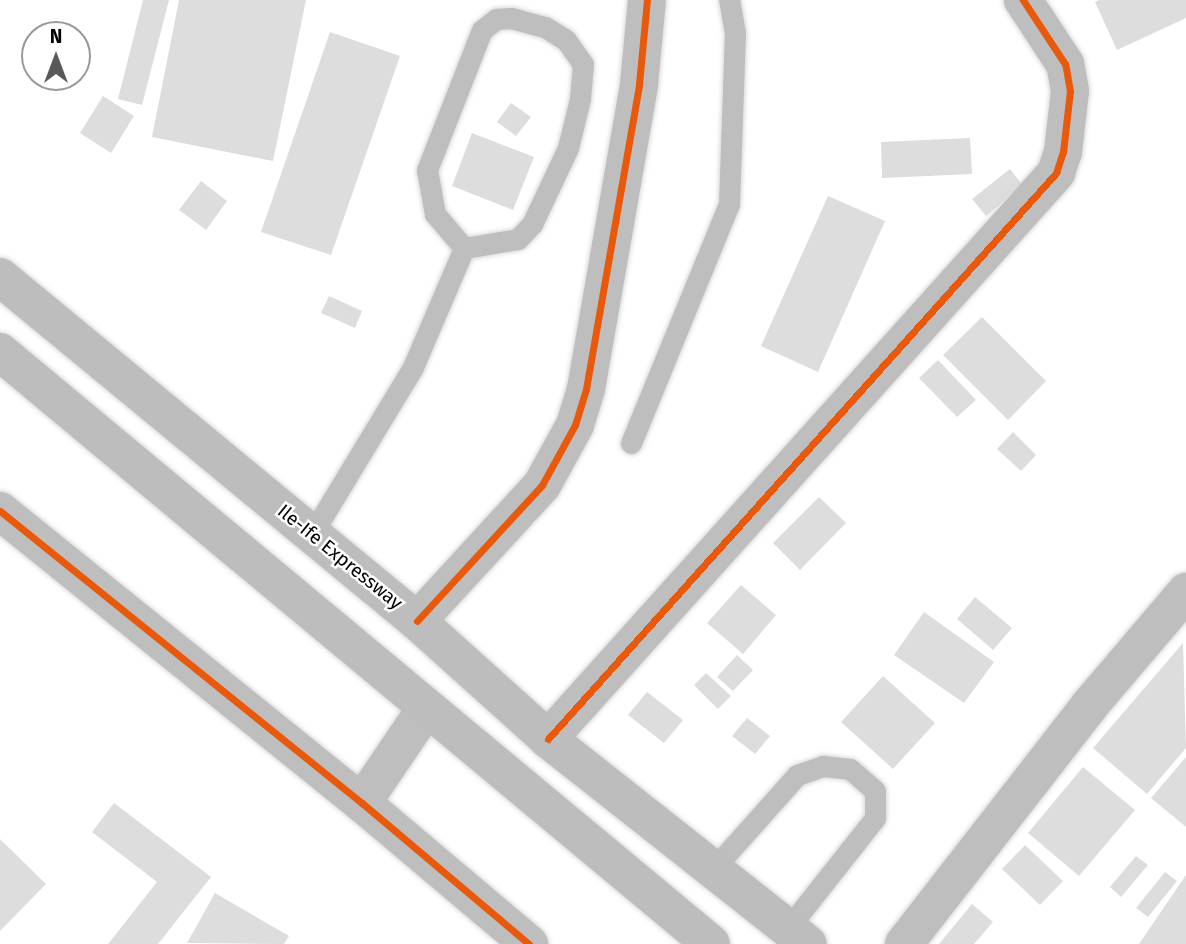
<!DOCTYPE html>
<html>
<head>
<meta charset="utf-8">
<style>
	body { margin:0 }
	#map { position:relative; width:1186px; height:944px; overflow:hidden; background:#fff; font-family:"Fira Sans",sans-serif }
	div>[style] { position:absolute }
	.building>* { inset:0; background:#ddd }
	.roads { filter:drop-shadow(0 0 2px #dbdbdb) drop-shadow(0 0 2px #dbdbdb) }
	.lane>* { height:21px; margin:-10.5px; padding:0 10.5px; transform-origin:10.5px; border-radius:10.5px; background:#bebebe }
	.street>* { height:38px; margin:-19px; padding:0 19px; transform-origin:19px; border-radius:19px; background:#bebebe }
	.highway>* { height:38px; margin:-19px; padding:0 19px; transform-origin:19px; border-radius:19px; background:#bdbdbd }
	.cycleway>* { height:7px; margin:-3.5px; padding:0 3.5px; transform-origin:3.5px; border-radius:3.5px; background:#e8590c }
	span { translate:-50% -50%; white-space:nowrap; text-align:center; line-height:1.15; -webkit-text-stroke:5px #fff; paint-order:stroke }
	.street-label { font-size:19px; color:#000 }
	.north { position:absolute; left:21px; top:21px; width:70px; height:70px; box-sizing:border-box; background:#fff; border:2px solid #999; border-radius:50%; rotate:0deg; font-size:19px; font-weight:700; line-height:28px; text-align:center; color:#000 }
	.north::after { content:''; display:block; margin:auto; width:24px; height:32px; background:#595959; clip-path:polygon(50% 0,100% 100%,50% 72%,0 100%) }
</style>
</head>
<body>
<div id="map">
	<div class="building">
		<div style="clip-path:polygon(143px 0,169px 0,142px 105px,118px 99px)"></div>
		<div style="clip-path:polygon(179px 0,306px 0,273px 161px,152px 137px)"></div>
		<div style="clip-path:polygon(1099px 0,1186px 0,1186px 18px,1117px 50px,1095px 2px)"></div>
		<div style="clip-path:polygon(330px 32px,400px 56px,331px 255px,261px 232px)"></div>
		<div style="clip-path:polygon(103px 96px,134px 116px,111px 153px,80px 133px)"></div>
		<div style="clip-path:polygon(511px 103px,531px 117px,516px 136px,497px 122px)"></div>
		<div style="clip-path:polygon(472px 133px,534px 157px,513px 210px,452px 186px)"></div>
		<div style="clip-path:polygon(970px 138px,972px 174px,882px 178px,881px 142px)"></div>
		<div style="clip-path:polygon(1010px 169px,1023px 186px,986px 216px,972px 199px)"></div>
		<div style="clip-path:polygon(201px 181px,227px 201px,206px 230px,179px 210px)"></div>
		<div style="clip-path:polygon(828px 196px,885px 221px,818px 372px,761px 346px)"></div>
		<div style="clip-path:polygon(329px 296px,362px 311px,355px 328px,321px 313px)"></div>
		<div style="clip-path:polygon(982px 317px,1046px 381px,1008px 420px,943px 355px)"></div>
		<div style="clip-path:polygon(938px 360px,976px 400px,957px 417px,919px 378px)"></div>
		<div style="clip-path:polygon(1013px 432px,1036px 455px,1021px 471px,997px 449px)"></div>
		<div style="clip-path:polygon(819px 497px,846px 523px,800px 570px,773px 543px)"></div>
		<div style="clip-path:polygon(741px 585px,776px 615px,743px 654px,707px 623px)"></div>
		<div style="clip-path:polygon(975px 597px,1012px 628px,993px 650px,957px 619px)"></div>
		<div style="clip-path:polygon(924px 612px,994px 662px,964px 703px,894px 655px)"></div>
		<div style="clip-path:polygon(1183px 643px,1186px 748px,1147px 794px,1093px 748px)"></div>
		<div style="clip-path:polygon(737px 655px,753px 670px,733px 691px,717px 677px)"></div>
		<div style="clip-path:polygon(706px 673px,731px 696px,718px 709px,694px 685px)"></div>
		<div style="clip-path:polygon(883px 676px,935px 723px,893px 769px,841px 722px)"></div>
		<div style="clip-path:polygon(647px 692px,683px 720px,664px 743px,628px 715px)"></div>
		<div style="clip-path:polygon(747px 718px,770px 736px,755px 754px,732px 736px)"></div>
		<div style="clip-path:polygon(1186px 757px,1186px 827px,1151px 798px)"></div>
		<div style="clip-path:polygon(1083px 767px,1135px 810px,1079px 876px,1028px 833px)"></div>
		<div style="clip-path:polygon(114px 803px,211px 877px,158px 944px,108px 944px,157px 882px,92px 832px)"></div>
		<div style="clip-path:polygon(0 839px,46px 884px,0 931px)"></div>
		<div style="clip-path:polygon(1025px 845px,1063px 881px,1040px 905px,1002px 869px)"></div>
		<div style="clip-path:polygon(1136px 856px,1148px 865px,1121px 897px,1110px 887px)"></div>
		<div style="clip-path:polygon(1165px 872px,1177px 881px,1148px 917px,1136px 908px)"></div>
		<div style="clip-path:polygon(1186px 875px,1186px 944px,1139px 944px)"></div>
		<div style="clip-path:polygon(215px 893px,289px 936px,284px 944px,187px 943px)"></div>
		<div style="clip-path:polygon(972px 904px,993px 922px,974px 944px,939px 944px)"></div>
	</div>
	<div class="roads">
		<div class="lane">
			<div style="left:511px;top:18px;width:35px;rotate:15deg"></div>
			<div style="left:545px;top:27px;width:25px;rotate:32deg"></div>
			<div style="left:566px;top:40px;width:29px;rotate:55deg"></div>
			<div style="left:583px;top:64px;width:35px;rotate:95deg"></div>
			<div style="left:580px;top:99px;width:50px;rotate:103.8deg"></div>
			<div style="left:568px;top:148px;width:84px;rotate:115.3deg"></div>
			<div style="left:532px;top:224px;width:21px;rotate:133deg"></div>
			<div style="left:518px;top:239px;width:55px;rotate:170.5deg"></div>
			<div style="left:464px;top:248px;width:45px;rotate:-130.5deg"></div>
			<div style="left:435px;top:214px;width:45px;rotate:-100.3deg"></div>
			<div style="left:427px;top:170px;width:150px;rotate:-68.6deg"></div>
			<div style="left:482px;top:30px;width:18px;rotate:-38deg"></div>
			<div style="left:496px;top:19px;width:15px;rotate:-4deg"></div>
			<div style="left:631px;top:443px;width:258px;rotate:-67.7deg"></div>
			<div style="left:729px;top:204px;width:171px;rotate:-88deg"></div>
			<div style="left:735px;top:33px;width:34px;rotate:-100deg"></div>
			<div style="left:312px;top:534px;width:195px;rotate:-58.8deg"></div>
			<div style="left:413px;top:367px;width:129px;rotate:-66.8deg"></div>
			<div style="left:715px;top:867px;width:123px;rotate:-48.3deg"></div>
			<div style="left:797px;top:775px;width:28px;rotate:-19deg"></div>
			<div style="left:823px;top:766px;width:27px;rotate:6deg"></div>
			<div style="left:850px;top:769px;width:33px;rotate:41deg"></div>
			<div style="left:875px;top:791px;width:27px;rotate:90deg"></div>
			<div style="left:875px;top:818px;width:140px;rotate:128.3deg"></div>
		</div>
		<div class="street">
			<div style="left:0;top:511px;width:465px;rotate:38.9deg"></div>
			<div style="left:362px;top:803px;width:219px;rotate:40.2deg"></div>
			<div style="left:417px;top:621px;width:185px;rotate:-47.4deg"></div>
			<div style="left:542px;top:485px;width:68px;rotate:-61.2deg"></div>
			<div style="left:575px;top:425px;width:38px;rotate:-73deg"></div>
			<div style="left:586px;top:389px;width:310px;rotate:-80.1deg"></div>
			<div style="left:639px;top:84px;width:84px;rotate:-84.6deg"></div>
			<div style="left:548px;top:739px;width:761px;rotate:-48.09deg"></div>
			<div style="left:1056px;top:173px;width:22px;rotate:-72deg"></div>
			<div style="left:1063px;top:152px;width:61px;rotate:-83.5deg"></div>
			<div style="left:1070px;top:91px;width:27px;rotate:-100deg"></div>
			<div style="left:1065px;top:64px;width:77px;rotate:-123.3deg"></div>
			<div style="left:362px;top:803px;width:112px;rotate:-55.9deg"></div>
			<div style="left:904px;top:944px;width:301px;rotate:-52.1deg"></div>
			<div style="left:1089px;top:706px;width:150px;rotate:-49.6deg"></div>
		</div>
		<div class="highway">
			<div style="left:0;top:277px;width:541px;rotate:39.52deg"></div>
			<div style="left:417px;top:621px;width:176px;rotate:42deg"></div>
			<div style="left:548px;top:739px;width:331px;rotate:38.3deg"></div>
			<div style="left:0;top:352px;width:925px;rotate:39.78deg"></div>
		</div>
	</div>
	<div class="cycleway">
		<div style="left:0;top:511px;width:465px;rotate:38.9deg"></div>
		<div style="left:362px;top:803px;width:219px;rotate:40.2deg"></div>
		<div style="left:417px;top:621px;width:185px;rotate:-47.4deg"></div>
		<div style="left:542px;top:485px;width:68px;rotate:-61.2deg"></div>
		<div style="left:575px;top:425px;width:38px;rotate:-73deg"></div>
		<div style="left:586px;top:389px;width:310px;rotate:-80.1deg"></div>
		<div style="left:639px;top:84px;width:84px;rotate:-84.6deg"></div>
		<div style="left:548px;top:739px;width:761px;rotate:-48.09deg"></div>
		<div style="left:1056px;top:173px;width:22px;rotate:-72deg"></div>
		<div style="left:1063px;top:152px;width:61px;rotate:-83.5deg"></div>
		<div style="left:1070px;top:91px;width:27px;rotate:-100deg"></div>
		<div style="left:1065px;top:64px;width:77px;rotate:-123.3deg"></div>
	</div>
	<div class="street-label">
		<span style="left:340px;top:557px;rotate:39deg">Ile-Ife Expressway</span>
	</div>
	<div class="north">N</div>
</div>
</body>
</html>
